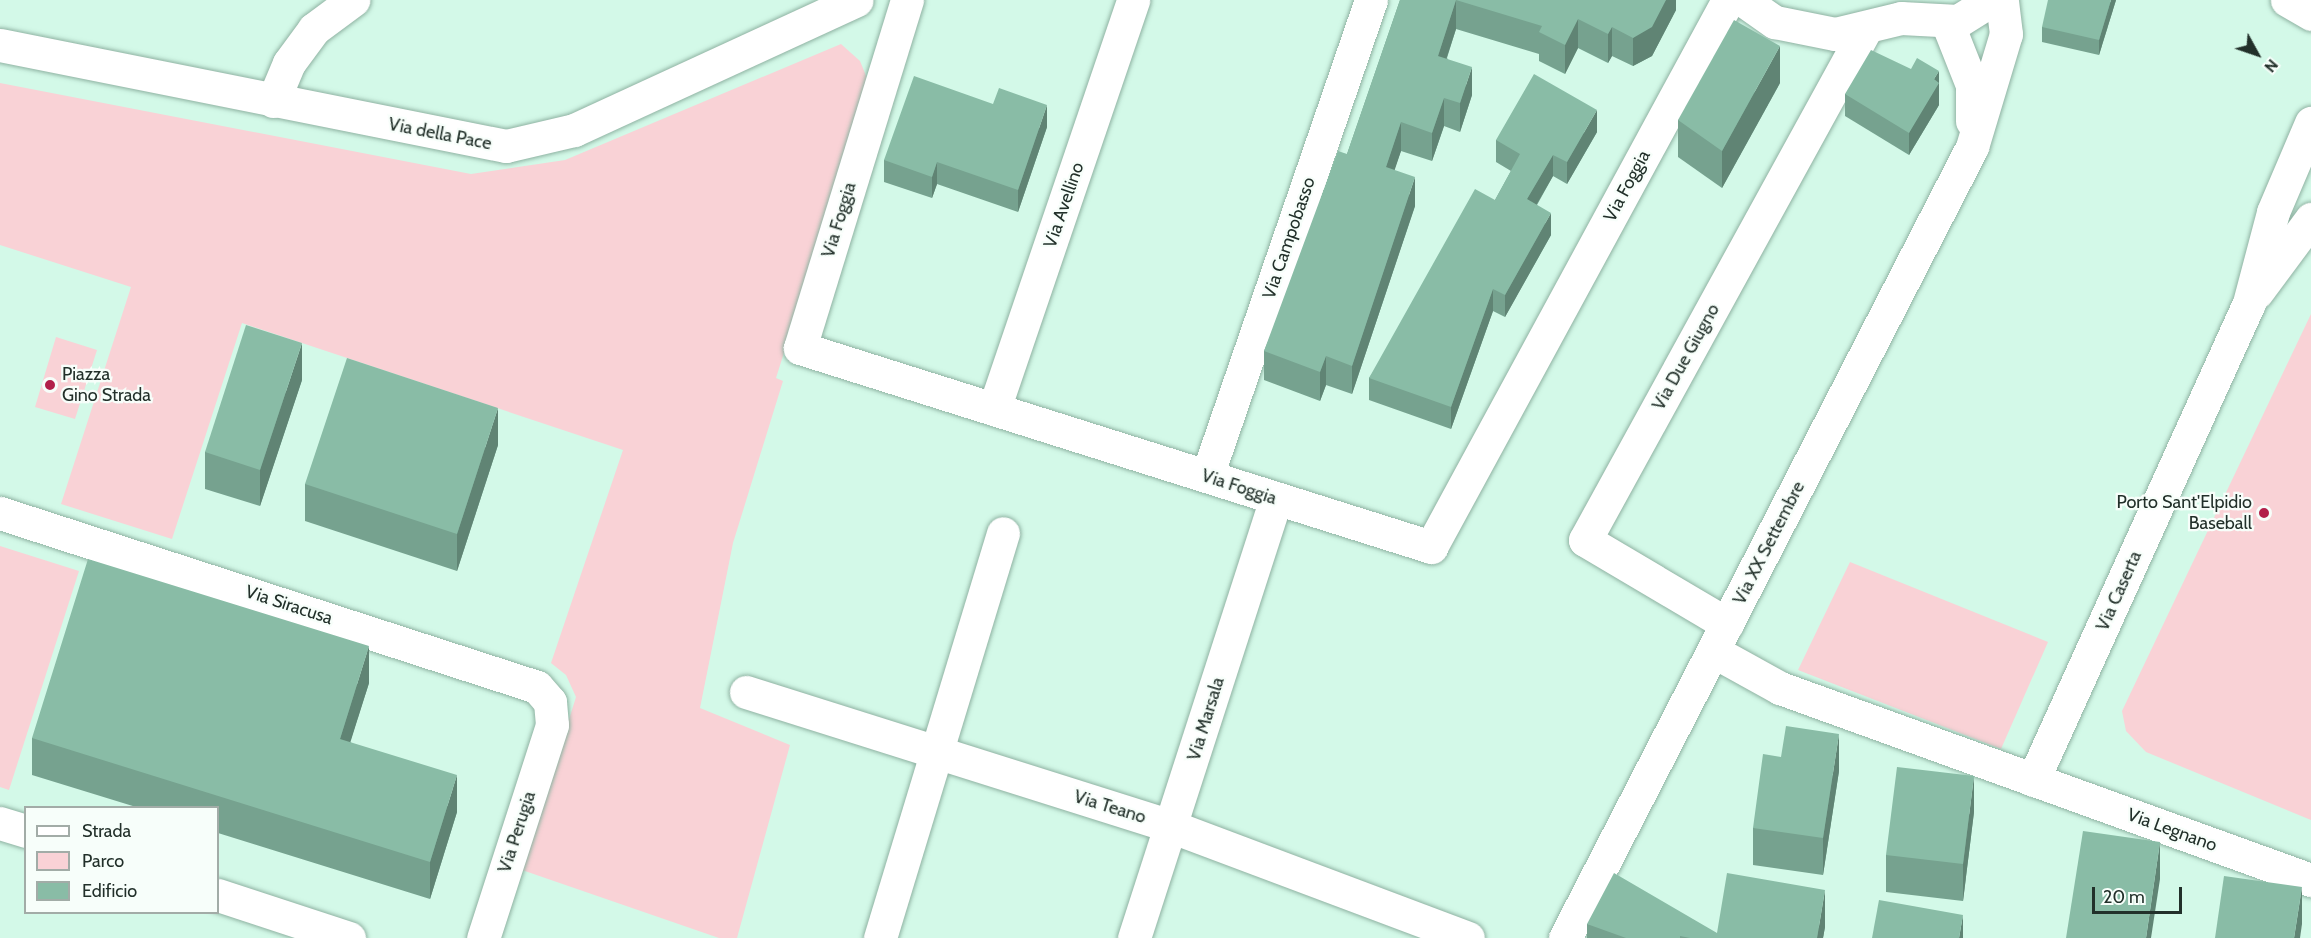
<!DOCTYPE html>
<html>
<head>
<meta charset="utf-8">
<style>
	body { margin:0 }
	#map { position:relative; width:2311px; height:938px; overflow:hidden; background:#d3f9e8; font-family:Cabin,sans-serif }
	div>[style] { position:absolute }
	.green>* { inset:0; background:#f9d2d6 }
	.roads { filter:drop-shadow(0 0 2px #8fb2a2) drop-shadow(0 0 2px #8fb2a2) }
	.minor>* { height:33px; margin:-16.5px; padding:0 16.5px; transform-origin:16.5px; border-radius:16.5px; background:#fff }
	.major>* { height:33px; margin:-16.5px; padding:0 16.5px; transform-origin:16.5px; border-radius:16.5px; background:#fff }
	.wall>* { inset:0; background:#76a28f }
	.shaded-wall>* { inset:0; background:#608474 }
	.building>* { inset:0; background:#89bca6 }
	.dots>* { width:16px; height:16px; translate:-50% -50%; box-sizing:border-box; border:3px solid #f7fefa; border-radius:50% }
	span { translate:-50% -50%; white-space:nowrap; text-align:center; line-height:1.15; -webkit-text-stroke:4.5px #f7fefa; paint-order:stroke }
	.street-label { font-size:18px; color:#22302a }
	.poi-label { font-size:18px; color:#22302a }
	.left { translate:0 -50%; text-align:left }
	.right { translate:-100% -50%; text-align:right }
	.legend { position:absolute; left:24px; top:806px; width:195px; height:108px; box-sizing:border-box; background:#f7fefa; border:2px solid #a2aca7; margin:0; padding:8px 10px; list-style:none; font-size:18px; color:#22302a }
	.legend li { display:flex; align-items:center; gap:12px; height:30px }
	.legend b { width:30px; border:2px solid #a2aca7 }
	.north { position:absolute; left:2227px; top:24px; width:60px; height:60px; -webkit-text-stroke:4px #f7fefa; paint-order:stroke; rotate:130deg; font-size:16px; font-weight:700; line-height:24px; text-align:center; color:#22302a }
	.north::after { content:''; display:block; margin:auto; width:21px; height:27px; background:#22302a; clip-path:polygon(50% 0,100% 100%,50% 72%,0 100%) }
	.scale { position:absolute; left:2092px; top:887px; width:90px; height:27px; box-sizing:border-box; border:3px solid #22302a; border-top:0; padding-left:8px; font-size:18px; line-height:21px; white-space:nowrap; color:#22302a; -webkit-text-stroke:4px #f7fefa; paint-order:stroke }
</style>
</head>
<body>
<div id="map">
	<div class="green">
		<div style="clip-path:polygon(841px 44px,860px 61px,869px 83px,776px 378px,783px 381px,733px 543px,700px 708px,790px 745px,737px 938px,719px 938px,522px 870px,576px 697px,566px 675px,551px 663px,623px 450px,242px 323px,172px 539px,61px 504px,131px 287px,0 245px,0 83px,471px 174px,565px 160px)"></div>
		<div style="clip-path:polygon(2311px 314px,2311px 820px,2146px 752px,2126px 731px,2122px 711px)"></div>
		<div style="clip-path:polygon(56px 337px,97px 350px,75px 419px,35px 407px)"></div>
		<div style="clip-path:polygon(0 546px,79px 571px,9px 790px,0 787px)"></div>
		<div style="clip-path:polygon(1850px 562px,2048px 642px,2001px 749px,1798px 670px)"></div>
	</div>
	<div class="roads">
		<div class="minor">
			<div style="left:907px;top:0;width:364px;rotate:107.1deg"></div>
			<div style="left:800px;top:348px;width:662px;rotate:17.5deg"></div>
			<div style="left:1431px;top:547px;width:622px;rotate:-61.5deg"></div>
			<div style="left:2287px;top:0;width:28px;rotate:30deg"></div>
			<div style="left:0;top:45px;width:516px;rotate:11.29deg"></div>
			<div style="left:506px;top:146px;width:70px;rotate:-13.2deg"></div>
			<div style="left:574px;top:130px;width:311px;rotate:-24.7deg"></div>
			<div style="left:273px;top:101px;width:41px;rotate:-67.2deg"></div>
			<div style="left:289px;top:63px;width:42px;rotate:-53.7deg"></div>
			<div style="left:314px;top:29px;width:49px;rotate:-36.6deg"></div>
			<div style="left:2257px;top:292px;width:91px;rotate:-53.5deg"></div>
			<div style="left:994px;top:409px;width:432px;rotate:-71.2deg"></div>
			<div style="left:1207px;top:476px;width:503px;rotate:-70.99deg"></div>
			<div style="left:0;top:513px;width:564px;rotate:17.95deg"></div>
			<div style="left:537px;top:687px;width:20px;rotate:49deg"></div>
			<div style="left:550px;top:702px;width:23px;rotate:85deg"></div>
			<div style="left:552px;top:725px;width:224px;rotate:107.9deg"></div>
			<div style="left:1727px;top:624px;width:165px;rotate:-149.4deg"></div>
			<div style="left:1585px;top:540px;width:582px;rotate:-61.23deg"></div>
			<div style="left:1713px;top:651px;width:77px;rotate:28.9deg"></div>
			<div style="left:1780px;top:688px;width:565px;rotate:19.88deg"></div>
			<div style="left:746px;top:692px;width:448px;rotate:17.5deg"></div>
			<div style="left:1173px;top:827px;width:315px;rotate:20.6deg"></div>
			<div style="left:2033px;top:780px;width:524px;rotate:-65.64deg"></div>
			<div style="left:2249px;top:303px;width:94px;rotate:-75.2deg"></div>
			<div style="left:2273px;top:212px;width:97px;rotate:-66.9deg"></div>
			<div style="left:0;top:823px;width:27px;rotate:17deg"></div>
			<div style="left:218px;top:895px;width:138px;rotate:18.2deg"></div>
			<div style="left:880px;top:938px;width:423px;rotate:-73.1deg"></div>
			<div style="left:1134px;top:938px;width:462px;rotate:-72.1deg"></div>
		</div>
		<div class="major">
			<div style="left:1743px;top:0;width:39px;rotate:35deg"></div>
			<div style="left:1775px;top:22px;width:61px;rotate:11.3deg"></div>
			<div style="left:1835px;top:34px;width:68px;rotate:-13.6deg"></div>
			<div style="left:1901px;top:18px;width:57px;rotate:3deg"></div>
			<div style="left:1958px;top:21px;width:39px;rotate:-32deg"></div>
			<div style="left:1947px;top:22px;width:68px;rotate:68.4deg"></div>
			<div style="left:1972px;top:85px;width:36px;rotate:90deg"></div>
			<div style="left:1565px;top:938px;width:890px;rotate:-62.77deg"></div>
			<div style="left:1972px;top:147px;width:118px;rotate:-73.3deg"></div>
			<div style="left:2006px;top:34px;width:34px;rotate:-97deg"></div>
		</div>
	</div>
	<div class="wall">
		<div style="clip-path:polygon(1400px 0,1676px 0,1676px 10px,1652px 56px,1633px 66px,1612px 56px,1608px 63px,1578px 48px,1565px 74px,1539px 61px,1539px 54px,1456px 29px,1447px 58px,1472px 95px,1460px 132px,1444px 126px,1432px 161px,1401px 151px,1394px 170px,1415px 206px,1352px 394px,1326px 385px,1320px 401px,1264px 380px,1264px 351px,1347px 154px)"></div>
		<div style="clip-path:polygon(2116px 0,2099px 55px,2042px 42px,2042px 27px)"></div>
		<div style="clip-path:polygon(1939px 82px,1939px 105px,1909px 155px,1845px 116px,1845px 94px)"></div>
		<div style="clip-path:polygon(1780px 83px,1722px 188px,1678px 157px,1678px 120px)"></div>
		<div style="clip-path:polygon(1047px 127px,1018px 212px,937px 184px,932px 198px,884px 182px,884px 160px)"></div>
		<div style="clip-path:polygon(1597px 132px,1567px 184px,1553px 176px,1537px 205px,1551px 235px,1505px 317px,1493px 311px,1451px 429px,1369px 400px,1369px 378px,1495px 200px,1511px 171px,1496px 162px,1496px 140px)"></div>
		<div style="clip-path:polygon(302px 380px,260px 506px,205px 489px,205px 452px)"></div>
		<div style="clip-path:polygon(498px 445px,457px 571px,305px 521px,305px 484px)"></div>
		<div style="clip-path:polygon(369px 683px,350px 742px,457px 812px,430px 899px,218px 833px,218px 807px,136px 807px,32px 775px,32px 738px)"></div>
		<div style="clip-path:polygon(1839px 771px,1823px 875px,1753px 865px,1753px 828px)"></div>
		<div style="clip-path:polygon(1974px 812px,1963px 901px,1886px 892px,1886px 855px)"></div>
		<div style="clip-path:polygon(1587px 924px,1717px 933px,1825px 927px,1823px 938px,1587px 938px)"></div>
	</div>
	<div class="shaded-wall">
		<div style="clip-path:polygon(1456px 0,1456px 29px,1438px 84px,1438px 56px)"></div>
		<div style="clip-path:polygon(1666px 0,1676px 0,1676px 10px,1652px 56px,1633px 66px,1633px 38px)"></div>
		<div style="clip-path:polygon(2111px 0,2116px 0,2099px 55px,2099px 40px)"></div>
		<div style="clip-path:polygon(1578px 19px,1578px 48px,1565px 74px,1565px 45px)"></div>
		<div style="clip-path:polygon(1612px 27px,1612px 56px,1608px 63px,1608px 34px)"></div>
		<div style="clip-path:polygon(1780px 46px,1780px 83px,1722px 188px,1722px 151px)"></div>
		<div style="clip-path:polygon(1472px 67px,1472px 95px,1460px 132px,1460px 103px)"></div>
		<div style="clip-path:polygon(1939px 71px,1939px 105px,1909px 155px,1909px 133px,1934px 79px)"></div>
		<div style="clip-path:polygon(1444px 98px,1444px 126px,1432px 161px,1432px 133px)"></div>
		<div style="clip-path:polygon(1047px 105px,1047px 127px,1018px 212px,1018px 190px)"></div>
		<div style="clip-path:polygon(1597px 110px,1597px 132px,1567px 184px,1567px 162px)"></div>
		<div style="clip-path:polygon(1401px 122px,1401px 151px,1386px 196px,1386px 167px)"></div>
		<div style="clip-path:polygon(1553px 155px,1553px 176px,1527px 221px,1527px 199px)"></div>
		<div style="clip-path:polygon(937px 162px,937px 184px,932px 198px,932px 177px)"></div>
		<div style="clip-path:polygon(1415px 177px,1415px 206px,1352px 394px,1352px 366px)"></div>
		<div style="clip-path:polygon(1551px 213px,1551px 235px,1505px 317px,1505px 295px)"></div>
		<div style="clip-path:polygon(1493px 289px,1493px 311px,1451px 429px,1451px 407px)"></div>
		<div style="clip-path:polygon(302px 343px,302px 380px,260px 506px,260px 470px)"></div>
		<div style="clip-path:polygon(1326px 356px,1326px 385px,1320px 401px,1320px 372px)"></div>
		<div style="clip-path:polygon(498px 408px,498px 445px,457px 571px,457px 534px)"></div>
		<div style="clip-path:polygon(369px 646px,369px 683px,340px 775px,340px 739px)"></div>
		<div style="clip-path:polygon(1839px 734px,1839px 771px,1823px 875px,1823px 838px)"></div>
		<div style="clip-path:polygon(457px 775px,457px 812px,430px 899px,430px 862px)"></div>
		<div style="clip-path:polygon(1974px 776px,1974px 812px,1963px 901px,1963px 864px)"></div>
		<div style="clip-path:polygon(2160px 842px,2160px 879px,2151px 938px,2146px 938px)"></div>
		<div style="clip-path:polygon(2302px 887px,2302px 924px,2300px 938px,2294px 938px)"></div>
		<div style="clip-path:polygon(1825px 890px,1825px 927px,1823px 938px,1817px 938px)"></div>
		<div style="clip-path:polygon(1963px 915px,1963px 938px,1959px 938px)"></div>
	</div>
	<div class="building">
		<div style="clip-path:polygon(1400px 0,1666px 0,1652px 27px,1633px 38px,1612px 27px,1608px 34px,1578px 19px,1565px 45px,1539px 32px,1542px 26px,1456px 0,1438px 56px,1472px 67px,1460px 103px,1444px 98px,1432px 133px,1401px 122px,1386px 167px,1415px 177px,1352px 366px,1326px 356px,1320px 372px,1264px 351px,1338px 151px,1347px 154px)"></div>
		<div style="clip-path:polygon(2048px 0,2111px 0,2099px 40px,2042px 27px)"></div>
		<div style="clip-path:polygon(1734px 20px,1780px 46px,1722px 151px,1678px 120px)"></div>
		<div style="clip-path:polygon(1871px 50px,1911px 69px,1917px 58px,1939px 71px,1934px 79px,1939px 83px,1909px 133px,1845px 94px)"></div>
		<div style="clip-path:polygon(1534px 74px,1597px 110px,1567px 162px,1553px 155px,1527px 199px,1551px 213px,1505px 295px,1493px 289px,1451px 407px,1369px 378px,1475px 189px,1495px 200px,1520px 154px,1496px 140px)"></div>
		<div style="clip-path:polygon(914px 76px,993px 104px,999px 88px,1047px 105px,1018px 190px,937px 162px,932px 177px,884px 160px)"></div>
		<div style="clip-path:polygon(246px 325px,302px 343px,260px 470px,205px 452px)"></div>
		<div style="clip-path:polygon(347px 358px,498px 408px,457px 534px,305px 484px)"></div>
		<div style="clip-path:polygon(88px 559px,369px 646px,340px 739px,457px 775px,430px 862px,32px 738px)"></div>
		<div style="clip-path:polygon(1786px 726px,1839px 734px,1823px 838px,1753px 828px,1763px 754px,1781px 757px)"></div>
		<div style="clip-path:polygon(1897px 767px,1974px 776px,1963px 864px,1886px 855px)"></div>
		<div style="clip-path:polygon(2083px 831px,2160px 842px,2146px 938px,2066px 938px)"></div>
		<div style="clip-path:polygon(1614px 873px,1717px 933px,1727px 873px,1825px 890px,1817px 938px,1690px 938px,1680px 936px,1680px 938px,1626px 938px,1587px 924px)"></div>
		<div style="clip-path:polygon(2224px 876px,2302px 887px,2294px 938px,2215px 938px)"></div>
		<div style="clip-path:polygon(1879px 900px,1963px 915px,1959px 938px,1872px 938px)"></div>
	</div>
	<div class="dots">
		<div style="left:50px;top:385px;background:#b2204a"></div>
		<div style="left:2264px;top:513px;background:#b2204a"></div>
	</div>
	<div class="street-label">
		<span style="left:440px;top:134px;rotate:11deg">Via della Pace</span>
		<span style="left:1627px;top:186px;rotate:-62deg">Via Foggia</span>
		<span style="left:1064px;top:205px;rotate:-71deg">Via Avellino</span>
		<span style="left:839px;top:220px;rotate:-73deg">Via Foggia</span>
		<span style="left:1289px;top:238px;rotate:-71deg">Via Campobasso</span>
		<span style="left:1686px;top:357px;rotate:-61deg">Via Due Giugno</span>
		<span style="left:1239px;top:487px;rotate:18deg">Via Foggia</span>
		<span style="left:1769px;top:543px;rotate:-63deg">Via XX Settembre</span>
		<span style="left:2119px;top:591px;rotate:-66deg">Via Caserta</span>
		<span style="left:289px;top:605px;rotate:18deg">Via Siracusa</span>
		<span style="left:1206px;top:719px;rotate:-73deg">Via Marsala</span>
		<span style="left:1110px;top:807px;rotate:17deg">Via Teano</span>
		<span style="left:2172px;top:830px;rotate:20deg">Via Legnano</span>
		<span style="left:517px;top:832px;rotate:-72deg">Via Perugia</span>
	</div>
	<div class="poi-label">
		<span class="left" style="left:62px;top:385px">Piazza<br>Gino Strada</span>
		<span class="right" style="left:2252px;top:513px">Porto Sant'Elpidio<br>Baseball</span>
	</div>
	<ul class="legend">
	<li><b style="height:8px;background:#fff"></b>Strada</li>
	<li><b style="height:16px;background:#f9d2d6"></b>Parco</li>
	<li><b style="height:16px;background:#89bca6"></b>Edificio</li>
	</ul>
	<div class="north">N</div>
	<div class="scale">20 m</div>
</div>
</body>
</html>
